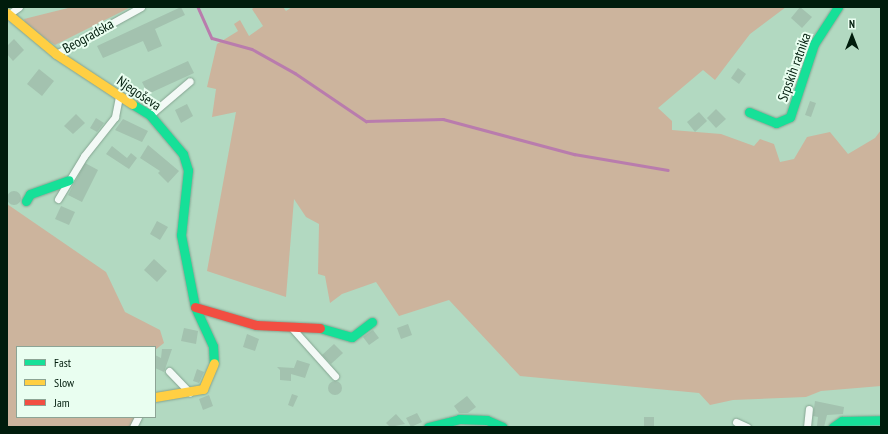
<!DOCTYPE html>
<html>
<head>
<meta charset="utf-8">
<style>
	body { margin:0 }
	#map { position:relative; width:888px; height:434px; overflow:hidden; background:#b2d9c1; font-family:"PT Sans Narrow",sans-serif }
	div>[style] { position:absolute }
	.green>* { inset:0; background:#ccb49d }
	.stream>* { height:2.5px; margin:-1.25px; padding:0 1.25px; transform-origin:1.25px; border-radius:1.25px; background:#b97cad }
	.building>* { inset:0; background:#a3c2af }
	.round { border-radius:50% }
	.roads { filter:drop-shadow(0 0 1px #84a491) drop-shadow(0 0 1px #84a491) }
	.street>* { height:7px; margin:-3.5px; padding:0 3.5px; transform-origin:3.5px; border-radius:3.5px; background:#f3f9f6 }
	.fast>* { height:9px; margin:-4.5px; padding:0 4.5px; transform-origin:4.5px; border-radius:4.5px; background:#16e098 }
	.slow>* { height:9px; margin:-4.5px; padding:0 4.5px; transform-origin:4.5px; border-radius:4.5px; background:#ffcf43 }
	.jam>* { height:9px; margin:-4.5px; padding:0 4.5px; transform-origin:4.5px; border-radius:4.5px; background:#f24e42 }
	span { translate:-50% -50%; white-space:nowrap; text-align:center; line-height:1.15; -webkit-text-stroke:4px #e9fef0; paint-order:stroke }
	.street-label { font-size:14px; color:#001c0c }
	.frame { position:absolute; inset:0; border:8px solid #001c0c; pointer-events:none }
	.legend { position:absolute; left:16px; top:346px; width:140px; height:72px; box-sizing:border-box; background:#e9fef0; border:1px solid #8ca495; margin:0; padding:5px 7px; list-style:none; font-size:12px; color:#001c0c }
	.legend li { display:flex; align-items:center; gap:8px; height:20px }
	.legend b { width:20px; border:1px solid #8ca495 }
	.north { position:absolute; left:832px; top:16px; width:40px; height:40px; -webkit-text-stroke:3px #e9fef0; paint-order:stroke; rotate:0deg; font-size:11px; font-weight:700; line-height:16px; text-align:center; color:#001c0c }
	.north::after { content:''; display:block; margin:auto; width:14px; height:18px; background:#001c0c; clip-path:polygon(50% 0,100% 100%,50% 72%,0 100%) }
</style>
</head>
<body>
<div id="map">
	<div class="green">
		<div style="clip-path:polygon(72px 7px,131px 7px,55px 45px,27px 26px,24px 19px)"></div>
		<div style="clip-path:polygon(255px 7px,283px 7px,286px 11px,292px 7px,786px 7px,750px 34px,715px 80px,703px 70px,658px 108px,672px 121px,672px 130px,721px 134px,754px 146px,760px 139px,774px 144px,780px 162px,794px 159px,807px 137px,830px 132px,848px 154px,875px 138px,881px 130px,881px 386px,821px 391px,806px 397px,733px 400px,710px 405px,699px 393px,520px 376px,449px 300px,399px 316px,376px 282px,342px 294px,330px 303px,325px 276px,318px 274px,319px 224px,306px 217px,294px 199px,286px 297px,207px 271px,236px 112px,212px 117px,216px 89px,207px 87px,217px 44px,238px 31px,234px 24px,240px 20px,249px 36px,263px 26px,252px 9px)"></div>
		<div style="clip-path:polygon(7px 204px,106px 272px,125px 312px,160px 330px,164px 343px,155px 350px,155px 347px,17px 347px,17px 417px,135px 417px,130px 427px,7px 427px)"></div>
	</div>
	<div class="stream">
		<div style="left:198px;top:7px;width:34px;rotate:66deg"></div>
		<div style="left:212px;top:38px;width:41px;rotate:15.4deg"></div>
		<div style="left:252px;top:49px;width:49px;rotate:29.2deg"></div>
		<div style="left:295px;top:73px;width:86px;rotate:34.1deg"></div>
		<div style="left:366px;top:121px;width:77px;rotate:-1.5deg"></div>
		<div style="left:443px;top:119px;width:136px;rotate:15deg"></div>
		<div style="left:574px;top:154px;width:95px;rotate:9.7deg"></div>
	</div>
	<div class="building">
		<div style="clip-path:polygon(181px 7px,185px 15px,155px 29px,162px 46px,148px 52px,143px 41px,103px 58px,97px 46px)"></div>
		<div style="clip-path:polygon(800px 7px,812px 17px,802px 28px,791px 18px)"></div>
		<div style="clip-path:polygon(14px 39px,24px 50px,13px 61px,7px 54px,7px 46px)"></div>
		<div style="clip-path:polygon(188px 61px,194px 73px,148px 94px,142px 82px)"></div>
		<div style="clip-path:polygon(738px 68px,746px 74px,739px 84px,731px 78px)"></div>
		<div style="clip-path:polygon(39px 69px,54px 81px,42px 96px,27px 84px)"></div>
		<div style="clip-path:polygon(810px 101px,816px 103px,811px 117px,805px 115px)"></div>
		<div style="clip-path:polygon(187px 104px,193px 116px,181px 123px,175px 110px)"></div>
		<div style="clip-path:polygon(716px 109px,726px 119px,716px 128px,707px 118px)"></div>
		<div style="clip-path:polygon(699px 112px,707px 121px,695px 132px,687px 122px)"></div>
		<div style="clip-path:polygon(76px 114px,85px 123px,73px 134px,64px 126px)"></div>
		<div style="clip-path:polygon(96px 118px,104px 123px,97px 132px,90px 128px)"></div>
		<div style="clip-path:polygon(123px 119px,148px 131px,142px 142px,115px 130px)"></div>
		<div style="clip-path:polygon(148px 145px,179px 171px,168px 183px,158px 173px,160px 171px,140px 158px)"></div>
		<div style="clip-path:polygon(112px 146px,127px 158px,131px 153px,137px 158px,129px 169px,106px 154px)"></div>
		<div style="clip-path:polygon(85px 163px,98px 170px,82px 202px,68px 195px)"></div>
		<div class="round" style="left:7px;top:191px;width:14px;height:14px"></div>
		<div style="clip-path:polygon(61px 206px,75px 212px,69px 225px,55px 219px)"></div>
		<div style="clip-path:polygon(157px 221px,168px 227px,160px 240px,150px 234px)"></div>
		<div style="clip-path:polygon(154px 259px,167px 271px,157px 282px,144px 270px)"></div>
		<div style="clip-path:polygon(408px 324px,412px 335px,401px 339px,397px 328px)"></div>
		<div style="clip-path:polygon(184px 328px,198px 331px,196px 344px,181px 341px)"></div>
		<div style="clip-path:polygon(373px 330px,379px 338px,369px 345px,363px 337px)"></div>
		<div style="clip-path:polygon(247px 334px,259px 339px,255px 351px,243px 347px)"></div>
		<div style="clip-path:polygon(334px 344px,343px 353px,331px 364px,322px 355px)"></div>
		<div style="clip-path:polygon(162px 349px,172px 349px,164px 372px,155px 368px,155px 355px,161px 358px)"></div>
		<div style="clip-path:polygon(297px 360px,310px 364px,305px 378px,291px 374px,291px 381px,280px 380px,280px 370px,277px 367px,294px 368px)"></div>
		<div style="clip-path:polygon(197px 369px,204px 372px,199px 383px,193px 381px)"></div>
		<div class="round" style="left:328px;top:381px;width:14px;height:14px"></div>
		<div style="clip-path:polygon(292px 394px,298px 396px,293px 407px,288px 405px)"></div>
		<div style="clip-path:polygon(209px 395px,213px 406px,203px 410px,199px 399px)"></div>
		<div style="clip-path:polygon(467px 396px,476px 407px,468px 413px,459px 413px,454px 406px)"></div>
		<div style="clip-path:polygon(815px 401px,844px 407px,843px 414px,827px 415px,824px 427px,817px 426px,818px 417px,813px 416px)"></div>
		<div style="clip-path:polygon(417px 413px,422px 422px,411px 427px,406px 418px)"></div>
		<div style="clip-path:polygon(396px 414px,405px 424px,390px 427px,386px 423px)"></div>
		<div style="clip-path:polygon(644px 417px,654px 417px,654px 427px,644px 427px)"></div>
	</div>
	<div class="roads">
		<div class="street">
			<div style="left:9px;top:14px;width:12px;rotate:-35deg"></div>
			<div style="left:56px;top:54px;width:97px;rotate:-28.9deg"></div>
			<div style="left:150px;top:115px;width:52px;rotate:-40.4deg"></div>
			<div style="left:58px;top:199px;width:50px;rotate:-58.8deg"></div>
			<div style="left:84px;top:156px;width:50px;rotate:-51.5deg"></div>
			<div style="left:115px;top:117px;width:21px;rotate:-79deg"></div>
			<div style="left:291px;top:327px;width:66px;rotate:48.1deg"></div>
			<div style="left:169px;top:371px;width:30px;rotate:46deg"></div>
			<div style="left:736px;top:422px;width:12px;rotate:24deg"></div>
			<div style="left:133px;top:427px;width:11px;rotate:-63deg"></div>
			<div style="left:807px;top:427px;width:18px;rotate:-84deg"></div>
		</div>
		<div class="fast">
			<div style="left:132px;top:104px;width:21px;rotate:31deg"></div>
			<div style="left:150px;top:115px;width:51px;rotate:49.8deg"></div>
			<div style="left:183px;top:154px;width:17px;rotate:73deg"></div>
			<div style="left:188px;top:170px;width:65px;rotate:96.1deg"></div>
			<div style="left:181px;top:235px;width:73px;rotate:79deg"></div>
			<div style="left:195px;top:307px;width:43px;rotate:65.2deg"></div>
			<div style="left:213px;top:346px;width:17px;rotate:87deg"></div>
			<div style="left:749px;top:112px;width:29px;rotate:22deg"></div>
			<div style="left:776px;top:123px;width:15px;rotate:-23deg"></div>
			<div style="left:790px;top:117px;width:77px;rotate:-71.8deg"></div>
			<div style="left:814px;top:44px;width:44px;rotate:-57deg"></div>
			<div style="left:26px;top:201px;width:8px;rotate:-60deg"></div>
			<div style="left:30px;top:194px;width:41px;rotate:-19.7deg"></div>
			<div style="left:320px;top:328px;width:33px;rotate:16deg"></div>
			<div style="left:352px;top:337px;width:25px;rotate:-37deg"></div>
			<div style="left:428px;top:427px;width:32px;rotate:-14deg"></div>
			<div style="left:459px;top:419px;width:28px;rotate:2deg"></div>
			<div style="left:487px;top:420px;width:17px;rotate:24deg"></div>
			<div style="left:833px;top:427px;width:11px;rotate:-34deg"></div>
			<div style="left:842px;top:421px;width:39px;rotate:-1deg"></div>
		</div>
		<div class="slow">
			<div style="left:7px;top:13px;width:64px;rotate:39.9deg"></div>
			<div style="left:56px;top:54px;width:91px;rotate:33.3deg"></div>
			<div style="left:155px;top:397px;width:49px;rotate:-9.5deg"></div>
			<div style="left:203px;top:389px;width:28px;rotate:-67deg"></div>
		</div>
		<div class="jam">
			<div style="left:195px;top:307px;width:64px;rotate:16.4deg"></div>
			<div style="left:256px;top:325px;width:64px;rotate:2.7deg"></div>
		</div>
	</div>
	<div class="street-label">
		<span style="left:88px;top:36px;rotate:-29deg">Beogradska</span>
		<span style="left:794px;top:67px;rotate:-70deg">Srpskih ratnika</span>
		<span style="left:139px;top:93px;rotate:34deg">Njegoševa</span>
	</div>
	<div class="frame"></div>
	<ul class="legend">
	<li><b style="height:5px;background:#16e098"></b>Fast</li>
	<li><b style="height:5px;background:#ffcf43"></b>Slow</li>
	<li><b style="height:5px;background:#f24e42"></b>Jam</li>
	</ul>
	<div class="north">N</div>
</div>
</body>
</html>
